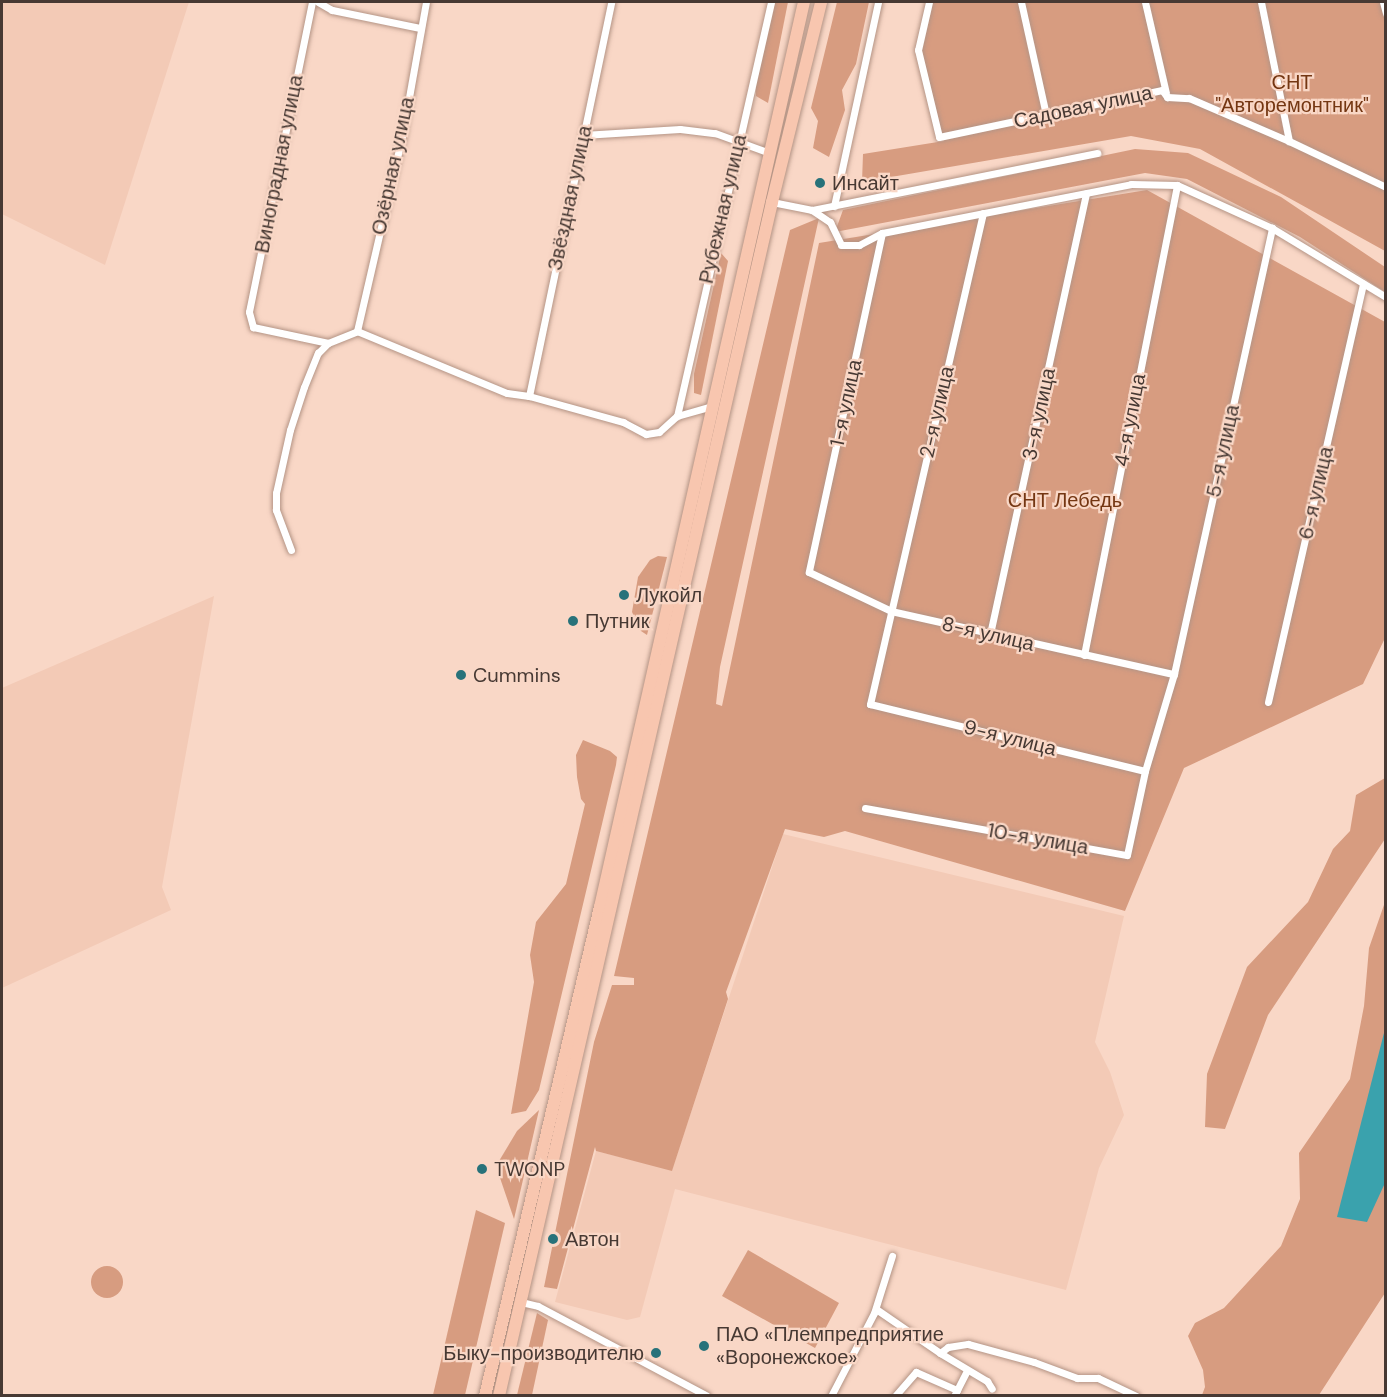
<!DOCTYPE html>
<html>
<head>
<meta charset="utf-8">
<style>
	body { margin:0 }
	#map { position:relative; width:1387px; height:1397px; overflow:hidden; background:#f9d7c6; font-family:"DM Sans",sans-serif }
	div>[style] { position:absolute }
	.built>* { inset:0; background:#f3cab6 }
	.green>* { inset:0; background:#d79c80 }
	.round { border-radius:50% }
	.water>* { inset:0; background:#3aa2ad }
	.roads { filter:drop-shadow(0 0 2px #b49485) drop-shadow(0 0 2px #b49485) }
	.minor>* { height:7px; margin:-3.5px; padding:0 3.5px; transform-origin:3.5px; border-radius:3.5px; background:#fff }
	.trunk>* { height:12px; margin:-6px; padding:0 6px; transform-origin:6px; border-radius:6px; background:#f8c6af }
	.dots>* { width:16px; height:16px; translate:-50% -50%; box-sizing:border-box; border:3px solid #f9d7c6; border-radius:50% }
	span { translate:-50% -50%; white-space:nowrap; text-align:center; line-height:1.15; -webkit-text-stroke:4.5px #f9d7c6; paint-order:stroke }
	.park-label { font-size:20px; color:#743612 }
	.street-label { font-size:20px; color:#473933 }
	.poi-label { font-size:20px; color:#473933 }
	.left { translate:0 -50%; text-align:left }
	.right { translate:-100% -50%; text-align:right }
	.frame { position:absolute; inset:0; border:3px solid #473933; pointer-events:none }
</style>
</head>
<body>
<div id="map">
	<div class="built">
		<div style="clip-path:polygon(2px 2px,189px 2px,105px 265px,2px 214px)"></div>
		<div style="clip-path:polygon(214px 596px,162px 887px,171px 910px,2px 988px,2px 688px)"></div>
		<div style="clip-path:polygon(783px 834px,1124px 916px,1095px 1042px,1110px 1072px,1124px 1115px,1099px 1168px,1066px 1290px,675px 1189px,640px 1317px,627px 1320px,555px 1302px,596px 1151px,672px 1170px)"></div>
	</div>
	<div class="green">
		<div style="clip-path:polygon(775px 2px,788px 2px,768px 103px,756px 96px,756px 84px)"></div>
		<div style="clip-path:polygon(837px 2px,869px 2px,856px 64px,842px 90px,845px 110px,829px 157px,813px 148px,818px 121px,811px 108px)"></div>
		<div style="clip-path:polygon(933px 2px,1385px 2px,1385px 251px,1200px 149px,1131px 136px,862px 182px,863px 154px,944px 141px,922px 52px)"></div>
		<div style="clip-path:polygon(1135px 149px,1188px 153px,1281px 197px,1385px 267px,1385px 292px,1300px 237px,1187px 179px,1145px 173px,835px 232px,843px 210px)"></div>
		<div style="clip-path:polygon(1147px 190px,1385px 322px,1385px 638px,1363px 684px,1184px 768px,1125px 911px,845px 831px,824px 837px,785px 829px,726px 992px,728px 999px,672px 1171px,596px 1151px,595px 1147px,557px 1289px,544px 1287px,594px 1042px,612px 985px,634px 985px,634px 978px,614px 976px,790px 230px,819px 218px,720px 667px,716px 704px,722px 706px,819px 243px)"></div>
		<div style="clip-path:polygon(721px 253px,728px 261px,701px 395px,694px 393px,694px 374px)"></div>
		<div style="clip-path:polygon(658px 556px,667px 557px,647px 635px,641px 631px,632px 612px,638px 577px,650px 560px)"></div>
		<div style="clip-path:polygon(583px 740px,610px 751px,617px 757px,616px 765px,539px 1090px,526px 1111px,511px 1114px,534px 982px,530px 955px,536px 922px,566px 884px,585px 804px,581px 799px,577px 777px,576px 755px)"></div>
		<div style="clip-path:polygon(1385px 778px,1385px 839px,1268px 1015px,1225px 1129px,1205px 1127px,1207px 1074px,1247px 967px,1308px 902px,1333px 849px,1350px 831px,1356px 795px)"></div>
		<div style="clip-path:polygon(1385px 902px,1385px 1293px,1319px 1395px,1202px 1395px,1205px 1387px,1203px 1370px,1188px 1336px,1195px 1323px,1224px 1308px,1281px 1246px,1300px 1199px,1299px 1153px,1350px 1079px,1364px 1006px,1369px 948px)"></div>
		<div style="clip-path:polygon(539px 1110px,514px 1219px,498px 1172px,499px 1161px,517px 1131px)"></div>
		<div style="clip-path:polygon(476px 1210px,505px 1223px,465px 1395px,433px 1395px)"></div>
		<div style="clip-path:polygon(748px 1250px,839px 1303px,815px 1348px,722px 1296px)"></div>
		<div class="round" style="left:91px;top:1266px;width:32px;height:32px"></div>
		<div style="clip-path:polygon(537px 1313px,548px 1320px,532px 1395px,517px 1395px)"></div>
	</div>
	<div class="water">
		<div style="clip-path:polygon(1385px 1029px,1385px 1183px,1367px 1222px,1337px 1217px)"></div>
	</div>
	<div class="roads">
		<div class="minor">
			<div style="left:312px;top:2px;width:316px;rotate:101.5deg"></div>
			<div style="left:249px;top:312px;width:16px;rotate:75deg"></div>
			<div style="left:253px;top:327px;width:77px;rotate:12deg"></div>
			<div style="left:328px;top:343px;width:31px;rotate:-22deg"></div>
			<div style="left:357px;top:331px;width:162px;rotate:22.5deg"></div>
			<div style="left:507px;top:393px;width:22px;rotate:8deg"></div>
			<div style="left:529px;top:396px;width:98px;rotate:15.5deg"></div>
			<div style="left:623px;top:422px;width:26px;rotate:28deg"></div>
			<div style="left:646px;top:434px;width:13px;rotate:-9deg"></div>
			<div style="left:659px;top:432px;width:24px;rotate:-42deg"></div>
			<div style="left:677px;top:416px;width:37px;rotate:-16deg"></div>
			<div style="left:318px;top:2px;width:16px;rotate:30deg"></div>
			<div style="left:332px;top:10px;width:90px;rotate:11.6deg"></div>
			<div style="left:929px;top:2px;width:49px;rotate:102.9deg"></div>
			<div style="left:918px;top:50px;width:89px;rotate:76.4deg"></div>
			<div style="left:939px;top:137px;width:228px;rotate:-11.9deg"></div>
			<div style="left:1162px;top:90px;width:9px;rotate:54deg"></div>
			<div style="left:1167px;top:97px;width:22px;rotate:3deg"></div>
			<div style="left:1189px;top:98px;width:109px;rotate:23.3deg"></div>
			<div style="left:1289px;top:141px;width:107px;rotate:25.4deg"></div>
			<div style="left:1021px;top:2px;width:116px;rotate:77.5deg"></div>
			<div style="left:1145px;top:2px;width:93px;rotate:77deg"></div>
			<div style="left:1261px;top:2px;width:142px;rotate:78.6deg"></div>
			<div style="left:1383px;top:2px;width:11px;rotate:75deg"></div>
			<div style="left:583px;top:135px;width:97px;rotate:-3.5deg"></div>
			<div style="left:680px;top:129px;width:35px;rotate:7deg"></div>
			<div style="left:715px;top:133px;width:59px;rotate:20deg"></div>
			<div style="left:772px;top:202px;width:41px;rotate:11.3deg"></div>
			<div style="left:812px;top:210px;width:22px;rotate:34deg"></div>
			<div style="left:830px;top:222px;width:25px;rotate:64deg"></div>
			<div style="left:841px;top:245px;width:18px"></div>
			<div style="left:859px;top:245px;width:26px;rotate:-28deg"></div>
			<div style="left:882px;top:233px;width:254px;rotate:-11.1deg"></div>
			<div style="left:1131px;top:184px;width:46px;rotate:1.2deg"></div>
			<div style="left:1177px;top:185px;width:104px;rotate:24.4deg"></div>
			<div style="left:1272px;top:228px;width:133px;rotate:31.2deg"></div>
			<div style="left:834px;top:206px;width:209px;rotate:-77.8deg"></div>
			<div style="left:812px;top:210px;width:291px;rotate:-11.3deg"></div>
			<div style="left:983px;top:213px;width:504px;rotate:102.96deg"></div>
			<div style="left:870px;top:704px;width:283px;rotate:13.7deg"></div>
			<div style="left:1145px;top:771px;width:101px;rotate:-73.4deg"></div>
			<div style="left:1174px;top:674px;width:457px;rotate:-77.6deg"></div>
			<div style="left:882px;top:233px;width:347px;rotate:102.2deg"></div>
			<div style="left:809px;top:572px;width:91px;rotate:25.4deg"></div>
			<div style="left:891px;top:611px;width:290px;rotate:12.6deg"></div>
			<div style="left:357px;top:331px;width:205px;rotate:-77deg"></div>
			<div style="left:403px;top:131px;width:131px;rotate:-79.9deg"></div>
			<div style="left:529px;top:396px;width:402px;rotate:-78.2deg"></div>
			<div style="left:677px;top:416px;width:425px;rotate:-77.2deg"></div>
			<div style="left:291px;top:550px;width:43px;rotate:-110.6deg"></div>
			<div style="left:276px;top:510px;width:17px;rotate:-90deg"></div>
			<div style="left:276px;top:493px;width:65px;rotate:-77.5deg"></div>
			<div style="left:290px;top:430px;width:45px;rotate:-72deg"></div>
			<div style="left:304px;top:387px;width:37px;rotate:-68deg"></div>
			<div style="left:318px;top:353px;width:14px;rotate:-45deg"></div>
			<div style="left:990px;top:634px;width:451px;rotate:-77.7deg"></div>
			<div style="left:1084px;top:655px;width:479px;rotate:-78.8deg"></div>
			<div style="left:1268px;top:702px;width:429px;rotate:-77.2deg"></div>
			<div style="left:865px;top:808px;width:266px;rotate:10.2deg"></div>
			<div style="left:1127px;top:855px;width:86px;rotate:-77.9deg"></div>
			<div style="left:521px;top:1302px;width:17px;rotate:13deg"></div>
			<div style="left:538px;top:1306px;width:191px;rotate:28deg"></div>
			<div style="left:876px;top:1309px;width:78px;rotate:34.5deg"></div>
			<div style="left:940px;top:1353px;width:55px;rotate:30.8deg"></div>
			<div style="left:987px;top:1381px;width:9px;rotate:58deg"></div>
			<div style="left:940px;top:1353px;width:10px;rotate:-37deg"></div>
			<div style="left:948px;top:1347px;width:20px;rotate:-9deg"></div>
			<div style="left:968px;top:1344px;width:68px;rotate:15.3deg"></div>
			<div style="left:1034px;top:1362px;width:46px;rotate:20.4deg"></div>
			<div style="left:1077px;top:1378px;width:21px"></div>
			<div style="left:1098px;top:1378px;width:42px;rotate:25.3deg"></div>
			<div style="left:831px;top:1396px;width:93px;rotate:-62.6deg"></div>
			<div style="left:874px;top:1313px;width:60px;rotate:-72.5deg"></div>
			<div style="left:895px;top:1396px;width:32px;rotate:-49deg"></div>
			<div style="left:916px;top:1372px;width:45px;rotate:23.7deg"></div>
			<div style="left:954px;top:1396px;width:29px;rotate:-63deg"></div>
		</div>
		<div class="trunk">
			<div style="left:485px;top:1396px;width:502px;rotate:-76.77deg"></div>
			<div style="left:600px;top:907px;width:928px;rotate:-77.3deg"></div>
			<div style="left:499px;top:1396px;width:1225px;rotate:-77.12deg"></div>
			<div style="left:772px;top:202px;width:206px;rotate:-76.2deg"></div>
		</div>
	</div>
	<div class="dots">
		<div style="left:820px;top:183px;background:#28727a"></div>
		<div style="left:624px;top:595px;background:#28727a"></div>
		<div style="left:573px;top:621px;background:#28727a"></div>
		<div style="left:461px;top:675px;background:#28727a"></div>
		<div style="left:482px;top:1169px;background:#28727a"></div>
		<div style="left:553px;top:1239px;background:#28727a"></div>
		<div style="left:704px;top:1346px;background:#28727a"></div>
		<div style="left:656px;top:1353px;background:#28727a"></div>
	</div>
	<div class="park-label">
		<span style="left:1292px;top:94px">СНТ<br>"Авторемонтник"</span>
		<span style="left:1065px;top:500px">СНТ Лебедь</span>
	</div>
	<div class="street-label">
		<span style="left:1083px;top:107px;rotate:-12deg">Садовая улица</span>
		<span style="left:279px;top:164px;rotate:-79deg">Виноградная улица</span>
		<span style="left:393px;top:166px;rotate:-78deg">Озёрная улица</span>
		<span style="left:570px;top:198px;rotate:-78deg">Звёздная улица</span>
		<span style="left:723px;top:209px;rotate:-77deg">Рубежная улица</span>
		<span style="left:846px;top:403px;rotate:-78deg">1-я улица</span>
		<span style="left:937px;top:412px;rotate:-77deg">2-я улица</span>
		<span style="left:1039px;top:414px;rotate:-78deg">3-я улица</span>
		<span style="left:1130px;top:420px;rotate:-79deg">4-я улица</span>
		<span style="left:1223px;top:451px;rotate:-78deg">5-я улица</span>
		<span style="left:1316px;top:493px;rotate:-77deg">6-я улица</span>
		<span style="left:988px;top:634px;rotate:13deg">8-я улица</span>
		<span style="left:1010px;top:738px;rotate:14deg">9-я улица</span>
		<span style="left:1038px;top:839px;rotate:10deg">10-я улица</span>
	</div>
	<div class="poi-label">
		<span class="left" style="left:832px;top:183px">Инсайт</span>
		<span class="left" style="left:636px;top:595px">Лукойл</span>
		<span class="left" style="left:585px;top:621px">Путник</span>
		<span class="left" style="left:473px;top:675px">Cummins</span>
		<span class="left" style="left:494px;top:1169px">TWONP</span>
		<span class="left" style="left:565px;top:1239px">Автон</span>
		<span class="left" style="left:716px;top:1346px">ПАО «Племпредприятие<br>«Воронежское»</span>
		<span class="right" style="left:644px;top:1353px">Быку-производителю</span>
	</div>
	<div class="frame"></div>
</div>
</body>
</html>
